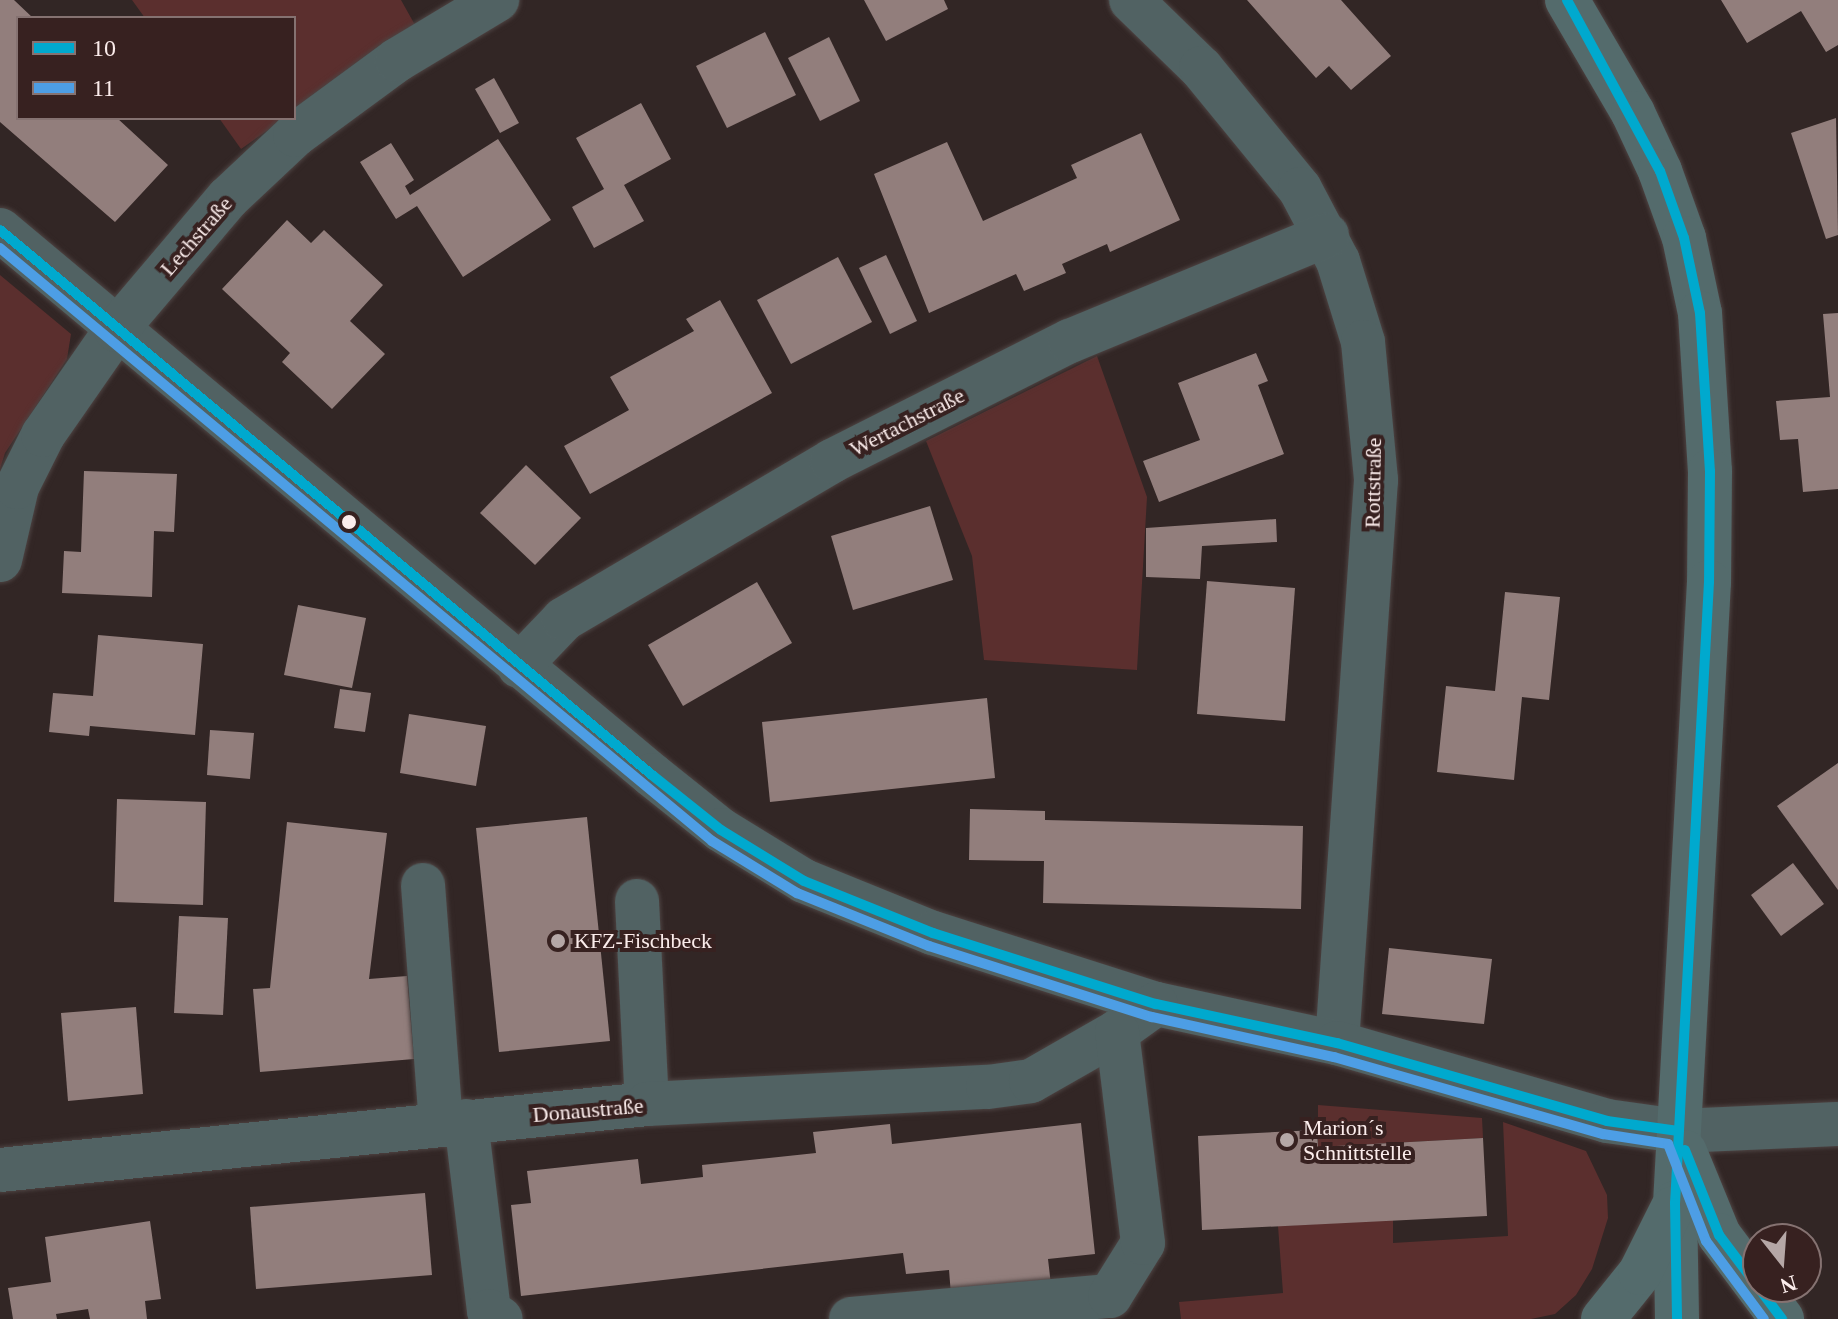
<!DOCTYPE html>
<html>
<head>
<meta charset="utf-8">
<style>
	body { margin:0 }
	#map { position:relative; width:1838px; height:1319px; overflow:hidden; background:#322625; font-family:"Times New Roman",serif }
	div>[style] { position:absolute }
	.green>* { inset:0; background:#5b2f2e }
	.building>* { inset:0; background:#927e7c }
	.roads { filter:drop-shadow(0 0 2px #4d4342) drop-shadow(0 0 2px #4d4342) }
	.minor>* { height:44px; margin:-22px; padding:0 22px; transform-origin:22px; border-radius:22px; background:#516263 }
	.major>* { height:44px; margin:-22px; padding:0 22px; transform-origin:22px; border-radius:22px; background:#546b6c }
	.bus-1>* { height:10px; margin:-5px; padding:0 5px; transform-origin:5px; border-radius:5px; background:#00a9ce }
	.bus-2>* { height:10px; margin:-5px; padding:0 5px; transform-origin:5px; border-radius:5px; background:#4d9ee5 }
	.dots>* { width:22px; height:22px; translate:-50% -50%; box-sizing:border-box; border:4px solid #372120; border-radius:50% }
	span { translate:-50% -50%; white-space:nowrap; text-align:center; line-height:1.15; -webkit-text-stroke:8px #372120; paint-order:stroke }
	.street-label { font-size:22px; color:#fbeceb }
	.poi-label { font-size:22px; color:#fbeceb }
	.left { translate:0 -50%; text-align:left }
	.legend { position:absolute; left:16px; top:16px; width:280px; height:104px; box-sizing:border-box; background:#372120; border:2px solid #857271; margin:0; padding:10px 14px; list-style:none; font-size:24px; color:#fbeceb }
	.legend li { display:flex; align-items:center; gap:16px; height:40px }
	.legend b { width:40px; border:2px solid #857271 }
	.north { position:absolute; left:1742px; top:1223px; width:80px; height:80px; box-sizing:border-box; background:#372120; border:2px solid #857271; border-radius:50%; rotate:163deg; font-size:22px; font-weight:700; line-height:32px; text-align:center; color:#fbeceb }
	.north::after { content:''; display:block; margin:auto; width:28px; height:36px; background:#b5a7a6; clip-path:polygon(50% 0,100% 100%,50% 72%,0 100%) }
</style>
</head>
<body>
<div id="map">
	<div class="green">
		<div style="clip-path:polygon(132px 0,401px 0,415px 25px,294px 111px,294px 18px,145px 18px)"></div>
		<div style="clip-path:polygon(219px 118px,285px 118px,241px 149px)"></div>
		<div style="clip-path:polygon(0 275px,71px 334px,67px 359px,5px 453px,0 469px)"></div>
		<div style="clip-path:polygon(1097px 356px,1147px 497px,1137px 670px,984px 660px,972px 556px,926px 441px)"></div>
		<div style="clip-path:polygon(1318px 1105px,1482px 1118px,1483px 1138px,1318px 1147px)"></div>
		<div style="clip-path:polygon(1503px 1122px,1586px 1151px,1607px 1195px,1608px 1218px,1592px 1269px,1576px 1295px,1555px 1314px,1531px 1319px,1181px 1319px,1179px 1302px,1283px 1293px,1278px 1226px,1393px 1220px,1393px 1243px,1508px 1236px)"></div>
	</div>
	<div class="building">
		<div style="clip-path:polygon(0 0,14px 0,33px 18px,18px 18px,18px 118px,117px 118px,168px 165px,115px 222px,0 122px)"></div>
		<div style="clip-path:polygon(864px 0,944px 0,948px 9px,886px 41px)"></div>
		<div style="clip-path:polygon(1247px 0,1341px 0,1391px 56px,1351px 90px,1329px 66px,1316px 78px)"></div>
		<div style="clip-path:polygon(1721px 0,1838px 0,1838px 45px,1826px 52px,1801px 11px,1747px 43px)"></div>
		<div style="clip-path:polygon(765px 32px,796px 95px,727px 128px,696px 66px)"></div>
		<div style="clip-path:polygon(829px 37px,860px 101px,820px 121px,788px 58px)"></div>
		<div style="clip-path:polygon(494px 78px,519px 123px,500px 133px,475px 89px)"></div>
		<div style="clip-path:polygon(641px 103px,671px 159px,624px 185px,644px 221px,594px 248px,572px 207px,604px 189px,576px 138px)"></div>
		<div style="clip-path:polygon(1836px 118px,1838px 235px,1826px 239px,1791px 133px)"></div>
		<div style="clip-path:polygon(1141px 133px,1180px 220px,1110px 252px,1107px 244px,1062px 264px,1066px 273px,1024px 291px,1016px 274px,929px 313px,874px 174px,947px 142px,983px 221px,1077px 178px,1071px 165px)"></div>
		<div style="clip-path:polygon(498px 139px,551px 220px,463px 277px,417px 206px,396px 219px,360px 162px,391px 143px,414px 180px,405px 186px,410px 195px)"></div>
		<div style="clip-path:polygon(287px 220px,311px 243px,324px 230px,383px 285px,350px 321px,385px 354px,332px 409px,282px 362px,290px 353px,222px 289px)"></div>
		<div style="clip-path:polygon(886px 255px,917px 321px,890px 334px,859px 268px)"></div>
		<div style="clip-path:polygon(838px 257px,872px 322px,791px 364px,757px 300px)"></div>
		<div style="clip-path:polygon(720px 300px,772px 393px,590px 494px,564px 446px,629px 410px,610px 377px,694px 331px,686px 319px)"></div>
		<div style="clip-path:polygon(1838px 313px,1838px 489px,1803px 492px,1798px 439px,1780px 440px,1776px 401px,1830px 397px,1823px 314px)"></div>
		<div style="clip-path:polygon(1256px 353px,1268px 381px,1258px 385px,1284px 454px,1159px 502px,1143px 461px,1200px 440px,1178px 383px)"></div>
		<div style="clip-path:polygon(526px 465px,581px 518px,535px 565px,480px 513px)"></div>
		<div style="clip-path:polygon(84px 471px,177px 474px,174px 532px,154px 531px,152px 597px,62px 593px,64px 551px,81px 552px)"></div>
		<div style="clip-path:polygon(930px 506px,953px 580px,853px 610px,831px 536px)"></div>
		<div style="clip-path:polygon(1276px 519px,1277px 542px,1202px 546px,1200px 579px,1146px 577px,1146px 528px)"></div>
		<div style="clip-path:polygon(1207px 581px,1295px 588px,1285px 721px,1197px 714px)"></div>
		<div style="clip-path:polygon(757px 582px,792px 643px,683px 706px,648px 645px)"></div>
		<div style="clip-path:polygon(1505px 592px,1560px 597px,1549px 700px,1522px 697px,1514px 780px,1437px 772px,1446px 686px,1495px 691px)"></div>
		<div style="clip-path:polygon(298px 605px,366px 618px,352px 688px,284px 675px)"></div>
		<div style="clip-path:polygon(98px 635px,203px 644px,195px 735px,90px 726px,89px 736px,49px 732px,53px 693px,93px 696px)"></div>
		<div style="clip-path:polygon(340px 689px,371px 693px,365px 732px,334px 728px)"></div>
		<div style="clip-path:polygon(987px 698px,995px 778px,770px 802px,762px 722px)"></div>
		<div style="clip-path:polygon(409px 714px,486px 726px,476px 786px,400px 773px)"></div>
		<div style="clip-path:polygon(210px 730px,254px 733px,250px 779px,207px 775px)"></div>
		<div style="clip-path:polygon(1838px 763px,1838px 890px,1777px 806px)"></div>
		<div style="clip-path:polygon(117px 799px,206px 802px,203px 905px,114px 902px)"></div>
		<div style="clip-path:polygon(970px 809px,1045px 811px,1045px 820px,1303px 826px,1301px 909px,1043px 903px,1044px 861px,969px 860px)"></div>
		<div style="clip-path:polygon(587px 817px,610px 1041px,499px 1052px,476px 828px)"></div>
		<div style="clip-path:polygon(287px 822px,387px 833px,369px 979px,407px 976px,414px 1059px,260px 1072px,253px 989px,270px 988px)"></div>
		<div style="clip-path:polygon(1793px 863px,1824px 904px,1781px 936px,1751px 895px)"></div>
		<div style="clip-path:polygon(179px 916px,228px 918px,223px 1015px,174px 1013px)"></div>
		<div style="clip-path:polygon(1389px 948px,1492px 959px,1484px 1024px,1382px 1014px)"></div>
		<div style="clip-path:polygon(136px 1007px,143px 1094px,68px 1101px,61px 1013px)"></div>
		<div style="clip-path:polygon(1081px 1123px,1095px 1254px,1048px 1259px,1051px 1285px,951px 1295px,949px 1270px,906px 1274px,903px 1253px,521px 1296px,511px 1205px,531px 1203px,527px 1171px,638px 1159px,641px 1184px,703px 1177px,702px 1165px,816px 1153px,813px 1132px,890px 1124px,892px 1144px)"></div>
		<div style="clip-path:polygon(1317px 1130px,1318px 1147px,1483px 1138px,1487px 1216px,1202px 1230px,1198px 1136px)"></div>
		<div style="clip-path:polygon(425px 1193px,432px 1275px,256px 1289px,250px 1207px)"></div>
		<div style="clip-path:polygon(150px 1221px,161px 1299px,145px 1301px,147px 1319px,90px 1319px,88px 1309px,56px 1314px,57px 1319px,13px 1319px,8px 1288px,51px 1282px,45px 1237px)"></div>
	</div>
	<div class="roads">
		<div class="minor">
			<div style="left:1131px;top:0;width:98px;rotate:44.2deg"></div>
			<div style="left:1201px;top:68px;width:156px;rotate:50.7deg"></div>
			<div style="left:1300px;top:189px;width:81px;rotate:62.2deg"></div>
			<div style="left:1338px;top:261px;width:85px;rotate:72.8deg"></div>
			<div style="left:1363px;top:342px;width:139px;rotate:84.6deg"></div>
			<div style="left:1376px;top:480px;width:564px;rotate:93.96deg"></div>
			<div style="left:0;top:230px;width:850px;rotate:39.89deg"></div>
			<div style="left:652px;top:775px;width:88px;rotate:38.6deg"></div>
			<div style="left:721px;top:830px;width:97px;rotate:31.6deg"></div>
			<div style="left:804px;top:881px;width:139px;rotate:22deg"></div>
			<div style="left:933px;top:933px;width:234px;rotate:17.7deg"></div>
			<div style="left:1156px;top:1004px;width:185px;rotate:12.2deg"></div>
			<div style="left:1337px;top:1043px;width:281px;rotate:16.1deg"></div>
			<div style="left:1607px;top:1121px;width:72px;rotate:8deg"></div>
			<div style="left:1678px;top:1131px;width:160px;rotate:-2.5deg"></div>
			<div style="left:0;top:560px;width:75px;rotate:-76.9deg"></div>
			<div style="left:17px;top:487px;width:58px;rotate:-63.4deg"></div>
			<div style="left:43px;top:435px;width:128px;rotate:-55.2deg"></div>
			<div style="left:116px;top:330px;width:173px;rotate:-49.7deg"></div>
			<div style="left:228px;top:198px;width:92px;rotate:-43.2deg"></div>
			<div style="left:295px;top:135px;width:127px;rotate:-36.3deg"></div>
			<div style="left:397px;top:60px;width:117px;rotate:-31deg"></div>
			<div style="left:519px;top:666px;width:65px;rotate:-46.2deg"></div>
			<div style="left:564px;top:619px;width:311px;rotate:-30.5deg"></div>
			<div style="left:832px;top:461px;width:267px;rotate:-26.8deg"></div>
			<div style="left:1070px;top:341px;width:278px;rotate:-22.4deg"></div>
			<div style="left:423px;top:885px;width:240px;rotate:85.7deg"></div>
			<div style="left:637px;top:901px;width:203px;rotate:87.2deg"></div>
			<div style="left:466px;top:1121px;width:191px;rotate:83.1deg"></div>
			<div style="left:489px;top:1311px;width:14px;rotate:34deg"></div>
			<div style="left:0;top:1170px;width:650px;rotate:-5.82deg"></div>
			<div style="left:647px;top:1104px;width:341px;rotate:-2.9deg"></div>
			<div style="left:988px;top:1087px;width:43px;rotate:-7.9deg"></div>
			<div style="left:1031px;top:1081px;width:99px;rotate:-29.7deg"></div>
			<div style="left:1117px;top:1032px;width:48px;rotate:-35.7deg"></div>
			<div style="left:851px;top:1319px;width:260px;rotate:-5.1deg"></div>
			<div style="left:1110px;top:1296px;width:62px;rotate:-58.1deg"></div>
			<div style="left:1143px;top:1243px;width:213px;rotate:-97deg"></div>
		</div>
		<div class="major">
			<div style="left:1567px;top:0;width:131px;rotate:59.7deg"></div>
			<div style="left:1633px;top:113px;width:64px;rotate:65deg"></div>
			<div style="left:1660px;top:171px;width:71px;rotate:70.3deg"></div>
			<div style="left:1684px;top:238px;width:77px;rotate:78deg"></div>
			<div style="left:1700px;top:313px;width:158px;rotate:86.4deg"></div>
			<div style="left:1710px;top:471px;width:111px;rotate:90.5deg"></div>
			<div style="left:1709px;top:582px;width:622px;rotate:93.13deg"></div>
			<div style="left:1675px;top:1203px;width:116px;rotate:89deg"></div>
			<div style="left:1685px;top:1152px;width:90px;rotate:67.7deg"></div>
			<div style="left:1719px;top:1235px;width:105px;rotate:53.1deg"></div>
			<div style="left:1603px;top:1319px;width:59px;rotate:-51.2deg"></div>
			<div style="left:1640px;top:1273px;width:72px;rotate:-63.4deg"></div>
		</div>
	</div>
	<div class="bus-1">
		<div style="left:1567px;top:0;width:195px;rotate:61.5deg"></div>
		<div style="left:1660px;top:171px;width:71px;rotate:70.3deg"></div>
		<div style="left:1684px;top:238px;width:77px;rotate:78deg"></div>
		<div style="left:1700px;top:313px;width:158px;rotate:86.4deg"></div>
		<div style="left:1710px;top:471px;width:111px;rotate:90.5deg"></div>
		<div style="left:1709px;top:582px;width:622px;rotate:93.13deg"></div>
		<div style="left:1675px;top:1203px;width:116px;rotate:89deg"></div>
		<div style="left:0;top:230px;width:850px;rotate:39.89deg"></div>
		<div style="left:652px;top:775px;width:88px;rotate:38.6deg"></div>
		<div style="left:721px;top:830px;width:97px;rotate:31.6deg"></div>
		<div style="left:804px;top:881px;width:139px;rotate:22deg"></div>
		<div style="left:933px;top:933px;width:234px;rotate:17.7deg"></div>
		<div style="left:1156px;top:1004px;width:185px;rotate:12.2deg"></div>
		<div style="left:1337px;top:1043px;width:281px;rotate:16.1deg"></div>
		<div style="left:1607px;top:1121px;width:72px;rotate:8deg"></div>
		<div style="left:1685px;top:1150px;width:92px;rotate:68.2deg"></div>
		<div style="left:1719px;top:1235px;width:105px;rotate:53.1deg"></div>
	</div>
	<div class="bus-2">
		<div style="left:0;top:248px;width:927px;rotate:39.79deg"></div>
		<div style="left:712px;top:841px;width:100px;rotate:31.5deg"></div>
		<div style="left:797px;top:893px;width:142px;rotate:21.9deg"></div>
		<div style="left:929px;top:946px;width:234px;rotate:17.7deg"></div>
		<div style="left:1152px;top:1017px;width:186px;rotate:12.4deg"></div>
		<div style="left:1334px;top:1057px;width:280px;rotate:16deg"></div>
		<div style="left:1603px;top:1134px;width:66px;rotate:8.7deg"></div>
		<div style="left:1668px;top:1144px;width:104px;rotate:68.6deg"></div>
		<div style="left:1706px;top:1241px;width:97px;rotate:53.4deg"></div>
	</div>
	<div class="dots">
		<div style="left:349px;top:522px;background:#fbeceb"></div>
		<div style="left:558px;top:941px;background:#b5a7a6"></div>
		<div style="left:1287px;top:1140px;background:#b5a7a6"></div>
	</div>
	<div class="street-label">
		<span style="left:196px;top:236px;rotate:-49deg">Lechstraße</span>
		<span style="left:907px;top:422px;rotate:-27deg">Wertachstraße</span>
		<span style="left:1373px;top:483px;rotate:-89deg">Rottstraße</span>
		<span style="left:588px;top:1110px;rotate:-5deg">Donaustraße</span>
	</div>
	<div class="poi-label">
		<span class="left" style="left:574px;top:941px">KFZ-Fischbeck</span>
		<span class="left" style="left:1303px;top:1140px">Marion´s<br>Schnittstelle</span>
	</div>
	<ul class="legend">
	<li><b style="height:10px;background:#00a9ce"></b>10</li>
	<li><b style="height:10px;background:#4d9ee5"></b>11</li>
	</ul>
	<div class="north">N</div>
</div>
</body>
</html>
